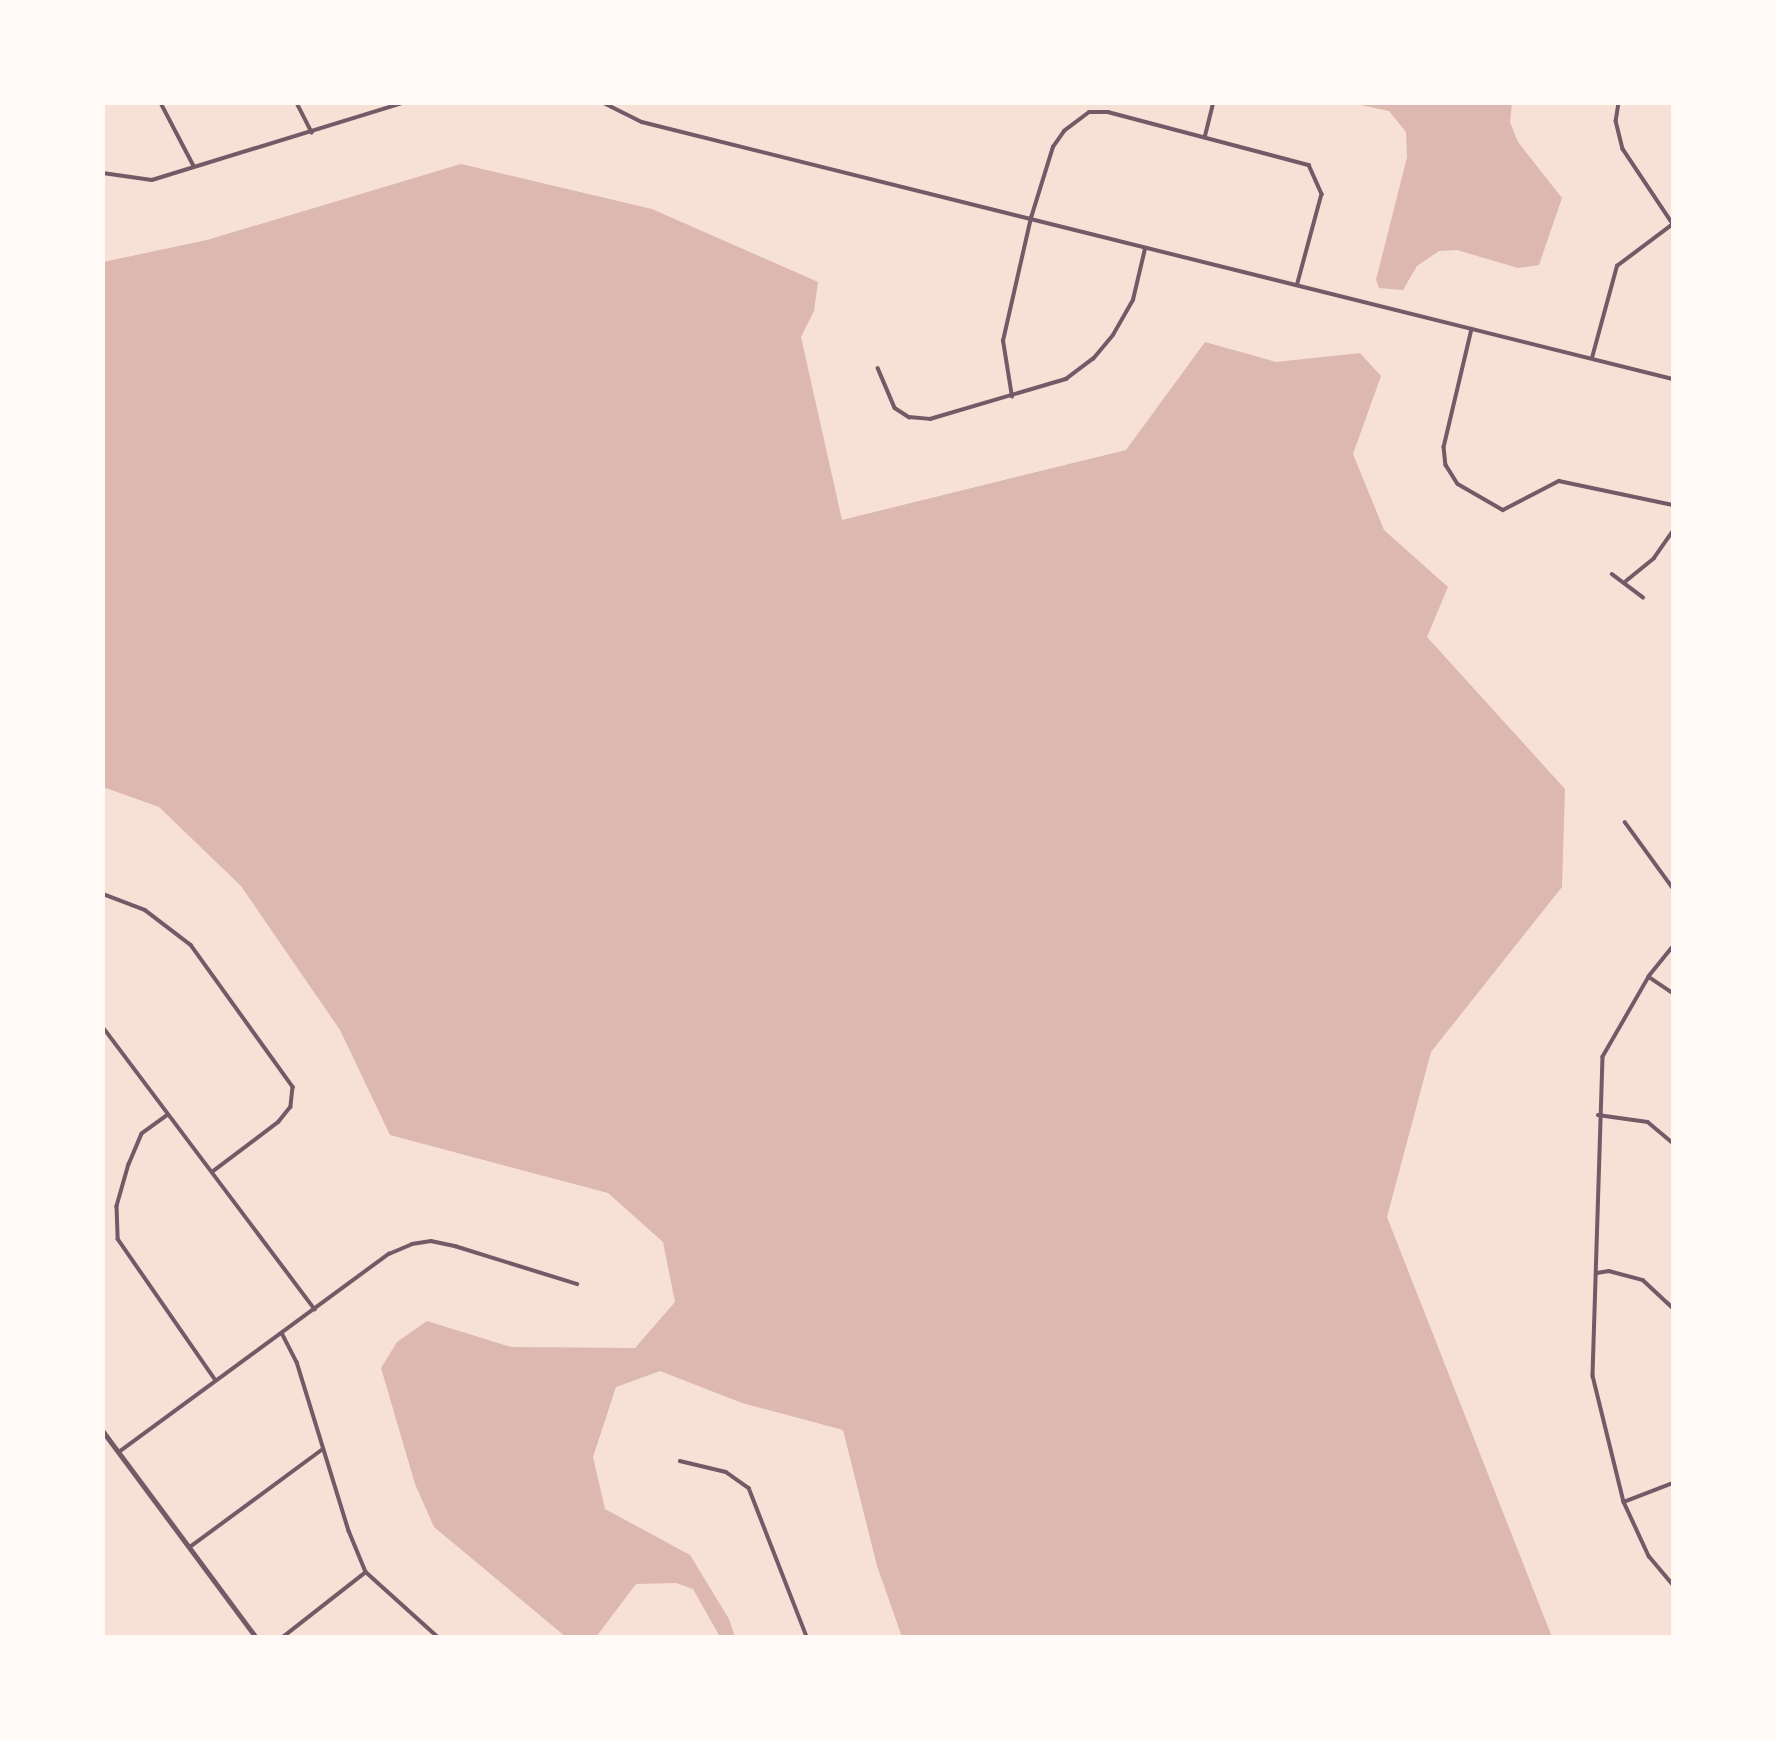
<!DOCTYPE html>
<html>
<head>
<meta charset="utf-8">
<style>
	body { margin:0 }
	#map { position:relative; width:1776px; height:1740px; overflow:hidden; background:#f7e1d7; font-family:Rubik,sans-serif }
	div>[style] { position:absolute }
	.water>* { inset:0; background:#dcb8b0 }
	.minor>* { height:3.5px; margin:-1.75px; padding:0 1.75px; transform-origin:1.75px; border-radius:1.75px; background:#755966 }
	.tertiary>* { height:4.5px; margin:-2.25px; padding:0 2.25px; transform-origin:2.25px; border-radius:2.25px; background:#755966 }
	span { translate:-50% -50%; white-space:nowrap; text-align:center; line-height:1.15; -webkit-text-stroke:5px #fffaf5; paint-order:stroke }
	.frame { position:absolute; inset:0; border:105px solid #fffaf5; pointer-events:none }
</style>
</head>
<body>
<div id="map">
	<div class="water">
		<div style="clip-path:polygon(1351px 103px,1512px 103px,1510px 122px,1518px 142px,1562px 198px,1539px 265px,1518px 268px,1457px 250px,1439px 251px,1417px 266px,1403px 290px,1379px 288px,1376px 280px,1407px 157px,1406px 132px,1389px 111px)"></div>
		<div style="clip-path:polygon(461px 164px,652px 209px,818px 282px,814px 311px,801px 337px,842px 520px,1126px 450px,1205px 342px,1276px 362px,1360px 353px,1381px 376px,1353px 454px,1384px 530px,1448px 587px,1427px 637px,1565px 789px,1562px 887px,1431px 1052px,1387px 1217px,1552px 1637px,902px 1637px,877px 1566px,843px 1430px,742px 1403px,660px 1371px,616px 1387px,593px 1457px,605px 1509px,690px 1555px,729px 1619px,735px 1637px,720px 1637px,693px 1589px,676px 1583px,636px 1584px,596px 1637px,566px 1637px,434px 1527px,415px 1484px,381px 1368px,397px 1342px,427px 1321px,511px 1347px,635px 1348px,675px 1302px,663px 1242px,608px 1193px,390px 1135px,340px 1030px,241px 886px,159px 807px,103px 787px,103px 262px,207px 240px)"></div>
	</div>
	<div class="minor">
		<div style="left:161px;top:103px;width:71px;rotate:62.4deg"></div>
		<div style="left:297px;top:103px;width:33px;rotate:63deg"></div>
		<div style="left:604px;top:103px;width:42px;rotate:26.6deg"></div>
		<div style="left:642px;top:122px;width:1063px;rotate:14deg"></div>
		<div style="left:1619px;top:103px;width:18px;rotate:99deg"></div>
		<div style="left:1616px;top:121px;width:29px;rotate:76deg"></div>
		<div style="left:1623px;top:149px;width:90px;rotate:56.3deg"></div>
		<div style="left:1205px;top:136px;width:34px;rotate:-76deg"></div>
		<div style="left:103px;top:173px;width:49px;rotate:8.1deg"></div>
		<div style="left:152px;top:180px;width:262px;rotate:-17.1deg"></div>
		<div style="left:1472px;top:329px;width:121px;rotate:103.3deg"></div>
		<div style="left:1444px;top:447px;width:18px;rotate:84deg"></div>
		<div style="left:1446px;top:465px;width:22px;rotate:58deg"></div>
		<div style="left:1458px;top:484px;width:52px;rotate:30deg"></div>
		<div style="left:1503px;top:510px;width:63px;rotate:-27.4deg"></div>
		<div style="left:1559px;top:481px;width:116px;rotate:11.9deg"></div>
		<div style="left:1592px;top:358px;width:95px;rotate:-74.8deg"></div>
		<div style="left:1617px;top:266px;width:70px;rotate:-36.9deg"></div>
		<div style="left:878px;top:368px;width:43px;rotate:67deg"></div>
		<div style="left:895px;top:408px;width:17px;rotate:33deg"></div>
		<div style="left:909px;top:417px;width:21px;rotate:5deg"></div>
		<div style="left:930px;top:419px;width:142px;rotate:-16.4deg"></div>
		<div style="left:1066px;top:379px;width:34px;rotate:-37deg"></div>
		<div style="left:1093px;top:359px;width:31px;rotate:-50deg"></div>
		<div style="left:1113px;top:335px;width:40px;rotate:-60.3deg"></div>
		<div style="left:1133px;top:300px;width:52px;rotate:-76.8deg"></div>
		<div style="left:1012px;top:397px;width:57px;rotate:-99.1deg"></div>
		<div style="left:1003px;top:341px;width:126px;rotate:-77.2deg"></div>
		<div style="left:1031px;top:218px;width:74px;rotate:-72.8deg"></div>
		<div style="left:1053px;top:147px;width:19px;rotate:-55deg"></div>
		<div style="left:1064px;top:131px;width:31px;rotate:-37deg"></div>
		<div style="left:1089px;top:112px;width:19px"></div>
		<div style="left:1108px;top:112px;width:208px;rotate:14.8deg"></div>
		<div style="left:1309px;top:165px;width:32px;rotate:66deg"></div>
		<div style="left:1322px;top:194px;width:92px;rotate:105.1deg"></div>
		<div style="left:1612px;top:574px;width:39px;rotate:37deg"></div>
		<div style="left:1626px;top:581px;width:36px;rotate:-39deg"></div>
		<div style="left:1654px;top:558px;width:33px;rotate:-55deg"></div>
		<div style="left:1625px;top:822px;width:82px;rotate:54deg"></div>
		<div style="left:103px;top:894px;width:45px;rotate:20.9deg"></div>
		<div style="left:145px;top:910px;width:58px;rotate:37.3deg"></div>
		<div style="left:191px;top:945px;width:175px;rotate:54.3deg"></div>
		<div style="left:293px;top:1087px;width:20px;rotate:96deg"></div>
		<div style="left:291px;top:1107px;width:19px;rotate:129deg"></div>
		<div style="left:279px;top:1122px;width:83px;rotate:142.9deg"></div>
		<div style="left:1673px;top:947px;width:38px;rotate:129deg"></div>
		<div style="left:1649px;top:977px;width:92px;rotate:119.9deg"></div>
		<div style="left:1603px;top:1057px;width:319px;rotate:91.8deg"></div>
		<div style="left:1593px;top:1376px;width:130px;rotate:76.2deg"></div>
		<div style="left:1624px;top:1502px;width:60px;rotate:65.2deg"></div>
		<div style="left:1649px;top:1556px;width:38px;rotate:50deg"></div>
		<div style="left:1649px;top:977px;width:29px;rotate:34deg"></div>
		<div style="left:103px;top:1027px;width:353px;rotate:53.1deg"></div>
		<div style="left:168px;top:1115px;width:32px;rotate:144deg"></div>
		<div style="left:142px;top:1134px;width:33px;rotate:113deg"></div>
		<div style="left:129px;top:1164px;width:44px;rotate:105.9deg"></div>
		<div style="left:117px;top:1206px;width:33px;rotate:88deg"></div>
		<div style="left:118px;top:1239px;width:170px;rotate:55.3deg"></div>
		<div style="left:1598px;top:1115px;width:50px;rotate:8deg"></div>
		<div style="left:1648px;top:1122px;width:33px;rotate:40deg"></div>
		<div style="left:1597px;top:1273px;width:12px;rotate:-9deg"></div>
		<div style="left:1609px;top:1271px;width:35px;rotate:15deg"></div>
		<div style="left:1643px;top:1280px;width:41px;rotate:43deg"></div>
		<div style="left:282px;top:1333px;width:33px;rotate:63deg"></div>
		<div style="left:297px;top:1362px;width:177px;rotate:72.9deg"></div>
		<div style="left:349px;top:1531px;width:44px;rotate:67.5deg"></div>
		<div style="left:366px;top:1572px;width:97px;rotate:42.1deg"></div>
		<div style="left:119px;top:1452px;width:335px;rotate:-36.3deg"></div>
		<div style="left:389px;top:1254px;width:25px;rotate:-23deg"></div>
		<div style="left:412px;top:1244px;width:19px;rotate:-9deg"></div>
		<div style="left:431px;top:1241px;width:25px;rotate:12deg"></div>
		<div style="left:455px;top:1246px;width:128px;rotate:17.3deg"></div>
		<div style="left:680px;top:1461px;width:47px;rotate:13.4deg"></div>
		<div style="left:726px;top:1472px;width:28px;rotate:35deg"></div>
		<div style="left:749px;top:1488px;width:160px;rotate:68.7deg"></div>
		<div style="left:1624px;top:1502px;width:53px;rotate:-21.2deg"></div>
		<div style="left:190px;top:1547px;width:165px;rotate:-36.4deg"></div>
		<div style="left:283px;top:1637px;width:105px;rotate:-38.1deg"></div>
	</div>
	<div class="tertiary">
		<div style="left:103px;top:1431px;width:257px;rotate:53.4deg"></div>
	</div>
	<div class="frame"></div>
</div>
</body>
</html>
